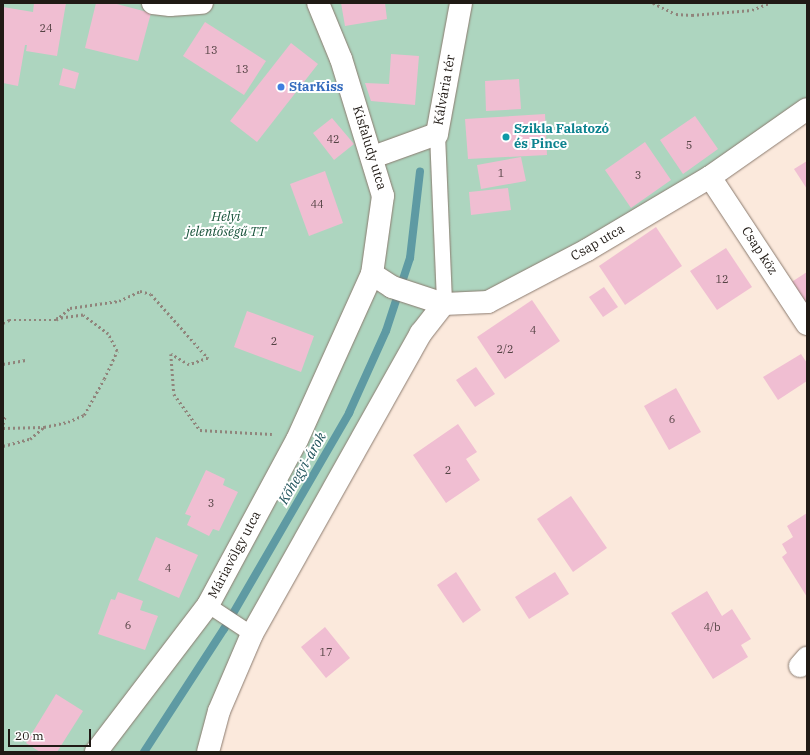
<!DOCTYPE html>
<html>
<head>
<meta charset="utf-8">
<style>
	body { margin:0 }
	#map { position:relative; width:810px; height:755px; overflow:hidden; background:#fbe9dc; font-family:"IBM Plex Serif",serif }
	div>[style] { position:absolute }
	.green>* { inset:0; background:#add5bf }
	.stream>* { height:8px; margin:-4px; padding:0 4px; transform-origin:4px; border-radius:4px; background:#5e9aa3 }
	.building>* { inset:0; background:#f0bed2 }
	.path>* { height:2.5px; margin-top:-1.25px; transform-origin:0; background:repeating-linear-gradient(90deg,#90847b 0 2px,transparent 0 5px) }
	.roads { filter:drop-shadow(0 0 1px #8b7b6f) drop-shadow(0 0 1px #8b7b6f) }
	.service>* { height:15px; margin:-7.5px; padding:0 7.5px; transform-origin:7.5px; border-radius:7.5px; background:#fff }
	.minor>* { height:22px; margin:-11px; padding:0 11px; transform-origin:11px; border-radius:11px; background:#fff }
	.dots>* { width:11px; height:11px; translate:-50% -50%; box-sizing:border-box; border:2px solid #fff; border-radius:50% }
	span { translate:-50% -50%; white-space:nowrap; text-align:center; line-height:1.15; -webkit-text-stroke:4px #fff; paint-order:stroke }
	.number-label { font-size:11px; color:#544344 }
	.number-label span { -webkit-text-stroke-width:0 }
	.shop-label { font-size:13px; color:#366cbe; font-weight:700 }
	.left { translate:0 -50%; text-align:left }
	.street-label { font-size:13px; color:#201a15 }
	.culture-label { font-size:13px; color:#0d838f; font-weight:700 }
	.park-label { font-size:13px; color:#134f36; font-style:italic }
	.water-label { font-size:14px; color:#1a4f57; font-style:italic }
	.frame { position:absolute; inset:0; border:4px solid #201a15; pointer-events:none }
	.scale { position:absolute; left:8px; top:729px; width:83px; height:18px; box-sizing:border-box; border:2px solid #201a15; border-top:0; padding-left:5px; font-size:12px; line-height:14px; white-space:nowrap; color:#201a15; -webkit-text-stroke:3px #fff; paint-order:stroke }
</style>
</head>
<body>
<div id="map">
	<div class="green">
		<div style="clip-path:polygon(3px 3px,807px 3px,807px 109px,488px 302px,444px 305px,252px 634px,208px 752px,3px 752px)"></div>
	</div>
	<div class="stream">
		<div style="left:144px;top:752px;width:147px;rotate:-57deg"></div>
		<div style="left:224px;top:629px;width:250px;rotate:-59.9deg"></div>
		<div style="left:349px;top:413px;width:90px;rotate:-65.7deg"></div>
		<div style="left:386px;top:331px;width:77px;rotate:-71.8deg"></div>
		<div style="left:410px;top:258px;width:87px;rotate:-83.4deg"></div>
	</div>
	<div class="building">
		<div style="clip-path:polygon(34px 3px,66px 3px,57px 56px,26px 51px,27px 45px,25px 45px,18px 86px,3px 83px,3px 7px,33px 12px)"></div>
		<div style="clip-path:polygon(96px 3px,113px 3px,151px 13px,138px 61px,85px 48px)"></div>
		<div style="clip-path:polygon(341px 3px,385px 3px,387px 19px,345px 26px)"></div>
		<div style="clip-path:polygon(205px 22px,266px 61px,244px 95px,183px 56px)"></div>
		<div style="clip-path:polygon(291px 43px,318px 64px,257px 142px,230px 121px)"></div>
		<div style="clip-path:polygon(391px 54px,419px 56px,415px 105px,371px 101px,365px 83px,389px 84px)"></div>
		<div style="clip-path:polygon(63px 68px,79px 73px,75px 89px,59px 85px)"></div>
		<div style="clip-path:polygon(519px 79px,521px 109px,486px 111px,485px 81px)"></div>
		<div style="clip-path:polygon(545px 114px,547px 155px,468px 159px,465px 119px)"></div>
		<div style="clip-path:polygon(695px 116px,718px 149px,683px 174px,660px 140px)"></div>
		<div style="clip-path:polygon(332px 118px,354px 144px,334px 160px,313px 133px)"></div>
		<div style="clip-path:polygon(645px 142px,671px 180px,631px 208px,605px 170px)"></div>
		<div style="clip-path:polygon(521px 157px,526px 181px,481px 189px,477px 165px)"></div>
		<div style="clip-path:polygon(807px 161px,807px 189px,794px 169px)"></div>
		<div style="clip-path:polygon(325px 171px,343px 223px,309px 236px,290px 184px)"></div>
		<div style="clip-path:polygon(508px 188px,511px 210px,471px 215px,469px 192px)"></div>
		<div style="clip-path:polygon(656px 227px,682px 266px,625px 305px,599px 266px)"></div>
		<div style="clip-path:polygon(726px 248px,752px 287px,717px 310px,690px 271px)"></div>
		<div style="clip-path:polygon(807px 272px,807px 308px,790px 283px)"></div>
		<div style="clip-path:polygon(604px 287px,618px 307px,603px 317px,589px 297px)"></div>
		<div style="clip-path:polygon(532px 300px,560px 341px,505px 379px,477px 337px)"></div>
		<div style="clip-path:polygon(247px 311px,314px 336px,301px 372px,234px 347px)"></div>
		<div style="clip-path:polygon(801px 354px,807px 363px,807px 381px,778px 400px,763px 377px)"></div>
		<div style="clip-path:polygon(476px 367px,495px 394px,475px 407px,456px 380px)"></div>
		<div style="clip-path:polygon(676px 388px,701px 432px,669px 450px,644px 406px)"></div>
		<div style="clip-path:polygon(458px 424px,477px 452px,466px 459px,480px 480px,446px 503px,413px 455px)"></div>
		<div style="clip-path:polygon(206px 470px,225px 479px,223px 485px,238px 492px,219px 531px,213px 529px,209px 536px,187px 525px,191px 516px,185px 514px)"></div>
		<div style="clip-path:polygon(571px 496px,607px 548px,573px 572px,537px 519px)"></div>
		<div style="clip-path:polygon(807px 513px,807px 597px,782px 557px,787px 553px,782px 544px,793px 537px,787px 526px)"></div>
		<div style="clip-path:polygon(156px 537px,198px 555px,179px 598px,138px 580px)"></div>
		<div style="clip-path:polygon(456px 572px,481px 610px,463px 623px,437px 585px)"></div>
		<div style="clip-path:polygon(555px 572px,569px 594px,529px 619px,515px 597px)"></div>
		<div style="clip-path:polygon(707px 591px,722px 616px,732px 609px,751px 639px,741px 645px,748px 657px,713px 679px,671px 613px)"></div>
		<div style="clip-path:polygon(118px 592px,143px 601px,140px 610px,158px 616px,145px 650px,98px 634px,111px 599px,115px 600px)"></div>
		<div style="clip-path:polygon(325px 627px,350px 658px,326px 678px,301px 647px)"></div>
		<div style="clip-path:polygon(56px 694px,83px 711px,57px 752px,40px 752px,26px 743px)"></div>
	</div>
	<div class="path">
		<div style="left:653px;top:3px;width:25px;rotate:26deg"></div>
		<div style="left:676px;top:14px;width:16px;rotate:4deg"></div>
		<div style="left:692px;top:15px;width:60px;rotate:-4.8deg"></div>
		<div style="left:752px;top:10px;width:18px;rotate:-22deg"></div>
		<div style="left:3px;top:323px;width:7px;rotate:-27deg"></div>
		<div style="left:9px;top:320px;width:47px"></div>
		<div style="left:56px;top:320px;width:18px;rotate:-41deg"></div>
		<div style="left:70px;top:308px;width:49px;rotate:-8.1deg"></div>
		<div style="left:119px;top:301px;width:23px;rotate:-25deg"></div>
		<div style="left:140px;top:291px;width:11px;rotate:15deg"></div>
		<div style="left:151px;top:294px;width:86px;rotate:48.3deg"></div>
		<div style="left:208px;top:358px;width:20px;rotate:160deg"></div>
		<div style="left:189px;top:365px;width:21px;rotate:-149deg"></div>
		<div style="left:171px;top:354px;width:40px;rotate:85.7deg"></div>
		<div style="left:174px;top:394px;width:44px;rotate:54.2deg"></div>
		<div style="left:200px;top:430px;width:72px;rotate:3.2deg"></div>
		<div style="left:3px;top:364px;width:23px;rotate:-10deg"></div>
		<div style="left:3px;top:424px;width:9px;rotate:-77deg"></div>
		<div style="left:3px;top:428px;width:41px;rotate:-1.4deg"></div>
		<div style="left:44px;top:427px;width:25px;rotate:-12deg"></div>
		<div style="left:68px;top:422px;width:17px;rotate:-24deg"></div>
		<div style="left:84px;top:415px;width:41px;rotate:-60.9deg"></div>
		<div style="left:104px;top:379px;width:31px;rotate:-65deg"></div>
		<div style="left:117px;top:351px;width:19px;rotate:-118deg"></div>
		<div style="left:108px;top:334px;width:31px;rotate:-143deg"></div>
		<div style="left:83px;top:315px;width:27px;rotate:172deg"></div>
		<div style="left:3px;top:446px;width:28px;rotate:-15deg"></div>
		<div style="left:30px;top:439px;width:18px;rotate:-41deg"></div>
	</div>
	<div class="roads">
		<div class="service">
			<div style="left:437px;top:134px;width:170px;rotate:87.6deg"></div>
			<div style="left:208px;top:605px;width:53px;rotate:33.4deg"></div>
		</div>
		<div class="minor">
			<div style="left:153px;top:3px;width:17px;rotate:7deg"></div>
			<div style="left:170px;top:5px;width:32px;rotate:-4deg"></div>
			<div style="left:373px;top:157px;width:68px;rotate:-19.8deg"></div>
			<div style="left:437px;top:134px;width:133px;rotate:-79.6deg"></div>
			<div style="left:710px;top:177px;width:176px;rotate:56.6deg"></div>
			<div style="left:372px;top:274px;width:24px;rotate:33deg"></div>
			<div style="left:392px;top:287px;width:55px;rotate:18.1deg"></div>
			<div style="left:444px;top:304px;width:44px;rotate:-2.6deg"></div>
			<div style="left:488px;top:302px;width:112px;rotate:-27.7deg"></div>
			<div style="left:587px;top:250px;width:143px;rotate:-30.7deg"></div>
			<div style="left:710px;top:177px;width:118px;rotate:-35deg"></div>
			<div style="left:800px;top:666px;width:11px;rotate:-49deg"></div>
			<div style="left:96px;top:752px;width:185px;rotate:-52.7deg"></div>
			<div style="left:208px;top:605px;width:187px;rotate:-61.7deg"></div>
			<div style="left:297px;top:440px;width:182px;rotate:-65.7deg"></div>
			<div style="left:372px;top:274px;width:79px;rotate:-82deg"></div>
			<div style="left:383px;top:196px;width:143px;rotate:-107deg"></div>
			<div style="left:341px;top:59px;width:61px;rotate:-112.3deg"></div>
			<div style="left:208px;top:752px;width:42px;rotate:-75deg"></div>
			<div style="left:219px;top:711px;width:84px;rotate:-66.8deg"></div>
			<div style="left:252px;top:634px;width:345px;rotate:-60.7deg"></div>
			<div style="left:421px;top:333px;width:37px;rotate:-52deg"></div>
		</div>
	</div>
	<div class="dots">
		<div style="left:281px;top:87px;background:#3f7fe0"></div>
		<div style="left:506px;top:137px;background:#0f9aa8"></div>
	</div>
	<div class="number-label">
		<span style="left:46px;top:28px">24</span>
		<span style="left:211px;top:50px">13</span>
		<span style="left:242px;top:69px">13</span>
		<span style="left:333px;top:139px">42</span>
		<span style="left:689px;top:145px">5</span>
		<span style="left:501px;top:173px">1</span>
		<span style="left:638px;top:175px">3</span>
		<span style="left:317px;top:204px">44</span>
		<span style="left:722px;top:279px">12</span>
		<span style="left:533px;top:330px">4</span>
		<span style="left:274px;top:341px">2</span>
		<span style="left:505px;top:349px">2/2</span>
		<span style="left:672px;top:419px">6</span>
		<span style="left:448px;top:470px">2</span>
		<span style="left:211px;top:503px">3</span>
		<span style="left:168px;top:568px">4</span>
		<span style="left:128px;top:625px">6</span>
		<span style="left:712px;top:627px">4/b</span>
		<span style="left:326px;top:652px">17</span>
	</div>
	<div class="shop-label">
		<span class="left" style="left:289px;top:87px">StarKiss</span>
	</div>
	<div class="street-label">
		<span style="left:445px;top:90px;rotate:-80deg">Kálvária tér</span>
		<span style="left:369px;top:148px;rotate:73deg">Kisfaludy utca</span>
		<span style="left:598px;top:243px;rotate:-30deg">Csap utca</span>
		<span style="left:759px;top:251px;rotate:57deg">Csap köz</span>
		<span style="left:235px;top:555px;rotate:-62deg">Máriavölgy utca</span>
	</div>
	<div class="culture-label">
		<span class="left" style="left:514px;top:137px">Szikla Falatozó<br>és Pince</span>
	</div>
	<div class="park-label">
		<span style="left:226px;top:225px">Helyi<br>jelentőségű TT</span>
	</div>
	<div class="water-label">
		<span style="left:302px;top:468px;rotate:-60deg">Kőhegyi-árok</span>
	</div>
	<div class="frame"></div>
	<div class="scale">20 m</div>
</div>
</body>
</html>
